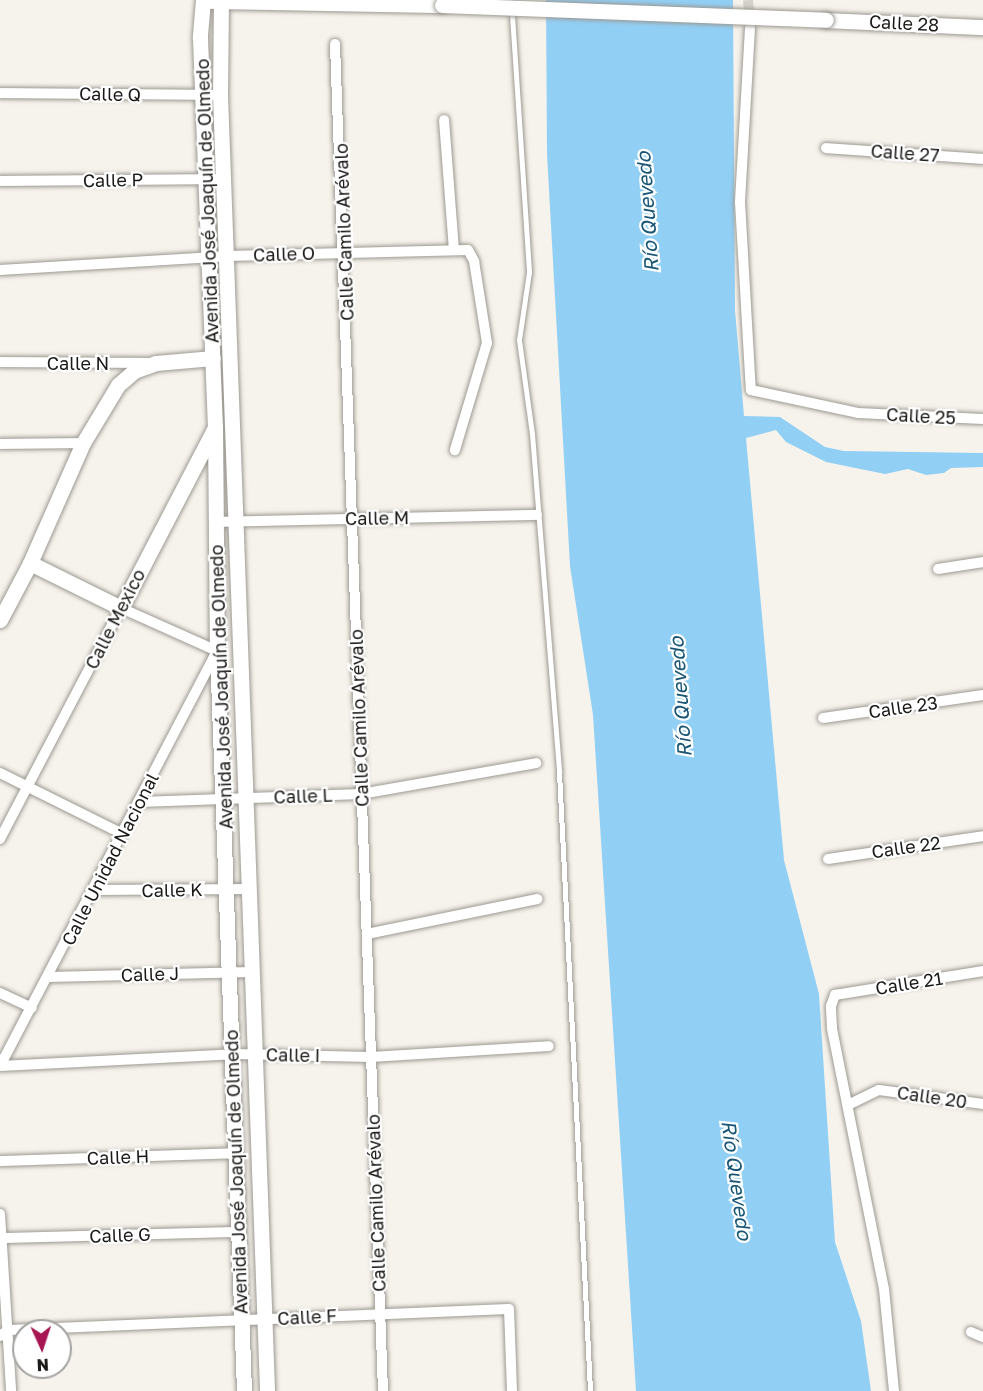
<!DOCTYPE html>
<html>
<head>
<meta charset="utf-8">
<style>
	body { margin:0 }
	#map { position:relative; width:983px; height:1391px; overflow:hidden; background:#f6f3ec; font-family:"Golos Text",sans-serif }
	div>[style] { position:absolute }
	.water>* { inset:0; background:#92cff5 }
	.minor-tunnel>* { height:10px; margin-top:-5px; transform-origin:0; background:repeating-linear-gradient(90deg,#d5d2cc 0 10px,transparent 0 15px) }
	.roads { filter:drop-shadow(0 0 2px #9c9992) drop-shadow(0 0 2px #9c9992) }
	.service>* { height:5px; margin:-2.5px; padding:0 2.5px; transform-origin:2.5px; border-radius:2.5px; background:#fff }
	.minor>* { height:10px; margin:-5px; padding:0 5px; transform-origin:5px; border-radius:5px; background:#fff }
	.secondary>* { height:15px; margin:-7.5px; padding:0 7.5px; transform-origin:7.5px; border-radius:7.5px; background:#fff }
	.bridges { filter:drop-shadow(0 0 2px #9c9992) drop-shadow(0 0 2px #9c9992) }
	.secondary-bridge>* { height:15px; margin:-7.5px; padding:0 7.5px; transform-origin:7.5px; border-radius:7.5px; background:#fff }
	span { translate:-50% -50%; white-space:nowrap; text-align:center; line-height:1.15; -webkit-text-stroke:4.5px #fff; paint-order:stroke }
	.street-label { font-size:18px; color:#1b1917 }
	.water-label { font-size:20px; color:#195676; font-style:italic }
	.north { position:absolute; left:12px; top:1319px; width:60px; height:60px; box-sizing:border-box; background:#fff; border:2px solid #a4a3a2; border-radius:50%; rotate:177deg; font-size:16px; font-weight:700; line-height:24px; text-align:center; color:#1b1917 }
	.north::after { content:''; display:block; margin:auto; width:21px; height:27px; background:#a71652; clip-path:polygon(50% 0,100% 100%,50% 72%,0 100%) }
</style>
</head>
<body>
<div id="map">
	<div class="water">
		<div style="clip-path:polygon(546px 0,733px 0,735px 310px,744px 416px,780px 417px,825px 447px,844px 451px,983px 453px,983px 467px,951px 468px,944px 473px,926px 475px,908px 469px,885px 474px,826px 462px,786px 442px,776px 430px,746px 438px,784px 860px,819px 994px,835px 1242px,861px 1321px,871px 1391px,636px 1391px,593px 715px,570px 566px,547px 154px)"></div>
	</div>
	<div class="minor-tunnel">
		<div style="left:748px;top:0;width:22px;rotate:85deg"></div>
	</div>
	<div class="roads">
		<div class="service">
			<div style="left:511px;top:0;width:273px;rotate:86.2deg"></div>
			<div style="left:529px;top:272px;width:69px;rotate:98.4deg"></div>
			<div style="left:519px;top:340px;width:95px;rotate:82.1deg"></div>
			<div style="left:532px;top:434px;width:339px;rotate:85.4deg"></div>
			<div style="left:559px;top:772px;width:620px;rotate:87.13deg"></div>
		</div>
		<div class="minor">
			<div style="left:750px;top:28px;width:174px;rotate:93.3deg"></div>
			<div style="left:740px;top:202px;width:188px;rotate:86.7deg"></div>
			<div style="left:751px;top:390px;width:109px;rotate:12.1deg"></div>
			<div style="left:858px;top:413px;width:125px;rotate:2.7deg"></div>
			<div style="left:335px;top:44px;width:1348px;rotate:87.96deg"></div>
			<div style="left:0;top:93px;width:220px;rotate:0.5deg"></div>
			<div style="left:444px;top:120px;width:129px;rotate:85.6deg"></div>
			<div style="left:826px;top:148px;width:157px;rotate:4deg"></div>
			<div style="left:0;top:181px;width:225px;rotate:-0.5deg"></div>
			<div style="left:0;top:270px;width:227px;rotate:-3.5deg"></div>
			<div style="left:227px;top:256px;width:241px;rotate:-1.4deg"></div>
			<div style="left:468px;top:250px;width:13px;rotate:61deg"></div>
			<div style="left:474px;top:261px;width:83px;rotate:81deg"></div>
			<div style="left:487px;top:343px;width:112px;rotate:106.7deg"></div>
			<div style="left:0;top:362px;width:150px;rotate:0.4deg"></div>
			<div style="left:0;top:444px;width:83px;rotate:-0.7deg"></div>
			<div style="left:217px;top:522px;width:320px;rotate:-1.3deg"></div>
			<div style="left:938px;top:569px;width:46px;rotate:-8.8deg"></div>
			<div style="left:823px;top:718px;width:162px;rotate:-8.2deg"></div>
			<div style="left:0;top:773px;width:137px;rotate:26.4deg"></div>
			<div style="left:140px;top:802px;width:221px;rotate:-2.1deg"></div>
			<div style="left:361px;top:794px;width:178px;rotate:-10deg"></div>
			<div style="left:0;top:839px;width:261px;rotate:-62.4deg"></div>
			<div style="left:121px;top:608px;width:105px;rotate:24.1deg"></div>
			<div style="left:217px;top:651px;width:468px;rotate:117.6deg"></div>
			<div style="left:828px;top:859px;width:157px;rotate:-8.4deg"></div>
			<div style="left:95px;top:890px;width:154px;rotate:-0.4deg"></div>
			<div style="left:367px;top:934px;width:174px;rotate:-11.6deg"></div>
			<div style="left:49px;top:977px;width:203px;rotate:-1.4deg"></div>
			<div style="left:0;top:993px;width:35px;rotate:25deg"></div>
			<div style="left:0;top:1066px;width:234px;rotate:-2.9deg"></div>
			<div style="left:234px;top:1054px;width:137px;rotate:1.3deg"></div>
			<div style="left:371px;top:1057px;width:178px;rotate:-3.5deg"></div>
			<div style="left:848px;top:1105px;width:34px;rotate:-26deg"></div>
			<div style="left:879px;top:1090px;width:105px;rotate:7.7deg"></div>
			<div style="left:0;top:1161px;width:236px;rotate:-1.9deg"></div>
			<div style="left:0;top:1214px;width:177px;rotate:86.4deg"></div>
			<div style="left:1px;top:1238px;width:237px;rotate:-1.5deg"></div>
			<div style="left:971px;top:1332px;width:13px;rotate:23deg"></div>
			<div style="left:0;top:1336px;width:10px;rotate:-37deg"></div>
			<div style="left:8px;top:1330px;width:501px;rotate:-2.4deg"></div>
			<div style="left:509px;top:1309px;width:82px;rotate:87.9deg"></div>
			<div style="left:894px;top:1391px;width:102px;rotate:-95.6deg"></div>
			<div style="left:884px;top:1289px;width:266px;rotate:-101.3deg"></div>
			<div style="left:832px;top:1028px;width:22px;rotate:-93deg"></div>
			<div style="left:831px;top:1006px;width:12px;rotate:-70deg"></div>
			<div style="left:835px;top:995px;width:150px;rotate:-9.2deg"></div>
		</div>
		<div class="secondary">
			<div style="left:203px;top:0;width:38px;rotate:95deg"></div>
			<div style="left:200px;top:38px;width:388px;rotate:87.8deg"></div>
			<div style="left:215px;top:426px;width:225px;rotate:89.5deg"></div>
			<div style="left:217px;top:651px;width:740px;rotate:87.91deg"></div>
			<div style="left:211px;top:1px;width:231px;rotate:1deg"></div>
			<div style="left:221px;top:1px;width:94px;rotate:90.6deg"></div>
			<div style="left:220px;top:95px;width:1297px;rotate:87.92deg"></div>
			<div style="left:826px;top:20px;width:157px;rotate:2.6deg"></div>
			<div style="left:30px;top:563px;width:102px;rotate:26.3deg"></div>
			<div style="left:121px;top:608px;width:202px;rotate:-62.5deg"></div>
			<div style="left:0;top:620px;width:64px;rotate:-62.2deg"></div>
			<div style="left:30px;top:563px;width:131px;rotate:-66.2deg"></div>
			<div style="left:83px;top:443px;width:68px;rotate:-58.9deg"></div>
			<div style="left:118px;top:385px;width:21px;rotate:-41deg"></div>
			<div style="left:134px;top:371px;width:23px;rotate:-20deg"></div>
			<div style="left:156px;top:363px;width:57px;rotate:-5deg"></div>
		</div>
	</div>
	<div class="bridges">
		<div class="secondary-bridge">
			<div style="left:442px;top:5px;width:384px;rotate:2.2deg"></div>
		</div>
	</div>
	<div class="street-label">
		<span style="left:904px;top:23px;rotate:3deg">Calle 28</span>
		<span style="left:110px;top:94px;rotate:1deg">Calle Q</span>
		<span style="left:905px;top:153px;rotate:4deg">Calle 27</span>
		<span style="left:113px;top:180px;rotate:-1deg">Calle P</span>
		<span style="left:207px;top:201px;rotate:-92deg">Avenida José Joaquín de Olmedo</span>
		<span style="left:344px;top:232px;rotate:-92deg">Calle Camilo Arévalo</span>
		<span style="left:284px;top:254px;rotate:-2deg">Calle O</span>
		<span style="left:78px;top:363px">Calle N</span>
		<span style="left:921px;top:416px;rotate:3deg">Calle 25</span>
		<span style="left:377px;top:518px;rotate:-1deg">Calle M</span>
		<span style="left:115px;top:619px;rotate:-63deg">Calle Mexico</span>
		<span style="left:221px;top:687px;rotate:-92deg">Avenida José Joaquín de Olmedo</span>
		<span style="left:903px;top:707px;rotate:-8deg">Calle 23</span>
		<span style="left:359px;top:718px;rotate:-92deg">Calle Camilo Arévalo</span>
		<span style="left:303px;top:796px;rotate:-2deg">Calle L</span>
		<span style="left:906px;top:847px;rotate:-8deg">Calle 22</span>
		<span style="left:110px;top:859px;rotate:-63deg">Calle Unidad Nacional</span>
		<span style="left:172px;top:890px;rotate:-1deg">Calle K</span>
		<span style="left:150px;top:974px;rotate:-2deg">Calle J</span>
		<span style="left:909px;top:983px;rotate:-9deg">Calle 21</span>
		<span style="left:293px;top:1055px;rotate:1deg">Calle I</span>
		<span style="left:932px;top:1097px;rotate:8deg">Calle 20</span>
		<span style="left:118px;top:1157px;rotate:-2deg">Calle H</span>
		<span style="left:236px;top:1172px;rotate:-92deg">Avenida José Joaquín de Olmedo</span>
		<span style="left:376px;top:1203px;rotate:-92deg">Calle Camilo Arévalo</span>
		<span style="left:120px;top:1235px;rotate:-2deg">Calle G</span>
		<span style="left:307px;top:1317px;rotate:-3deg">Calle F</span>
	</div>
	<div class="water-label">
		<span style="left:647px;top:212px;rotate:-94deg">Río Quevedo</span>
		<span style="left:680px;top:697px;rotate:-94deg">Río Quevedo</span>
		<span style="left:737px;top:1180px;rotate:82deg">Río Quevedo</span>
	</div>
	<div class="north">N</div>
</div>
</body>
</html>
